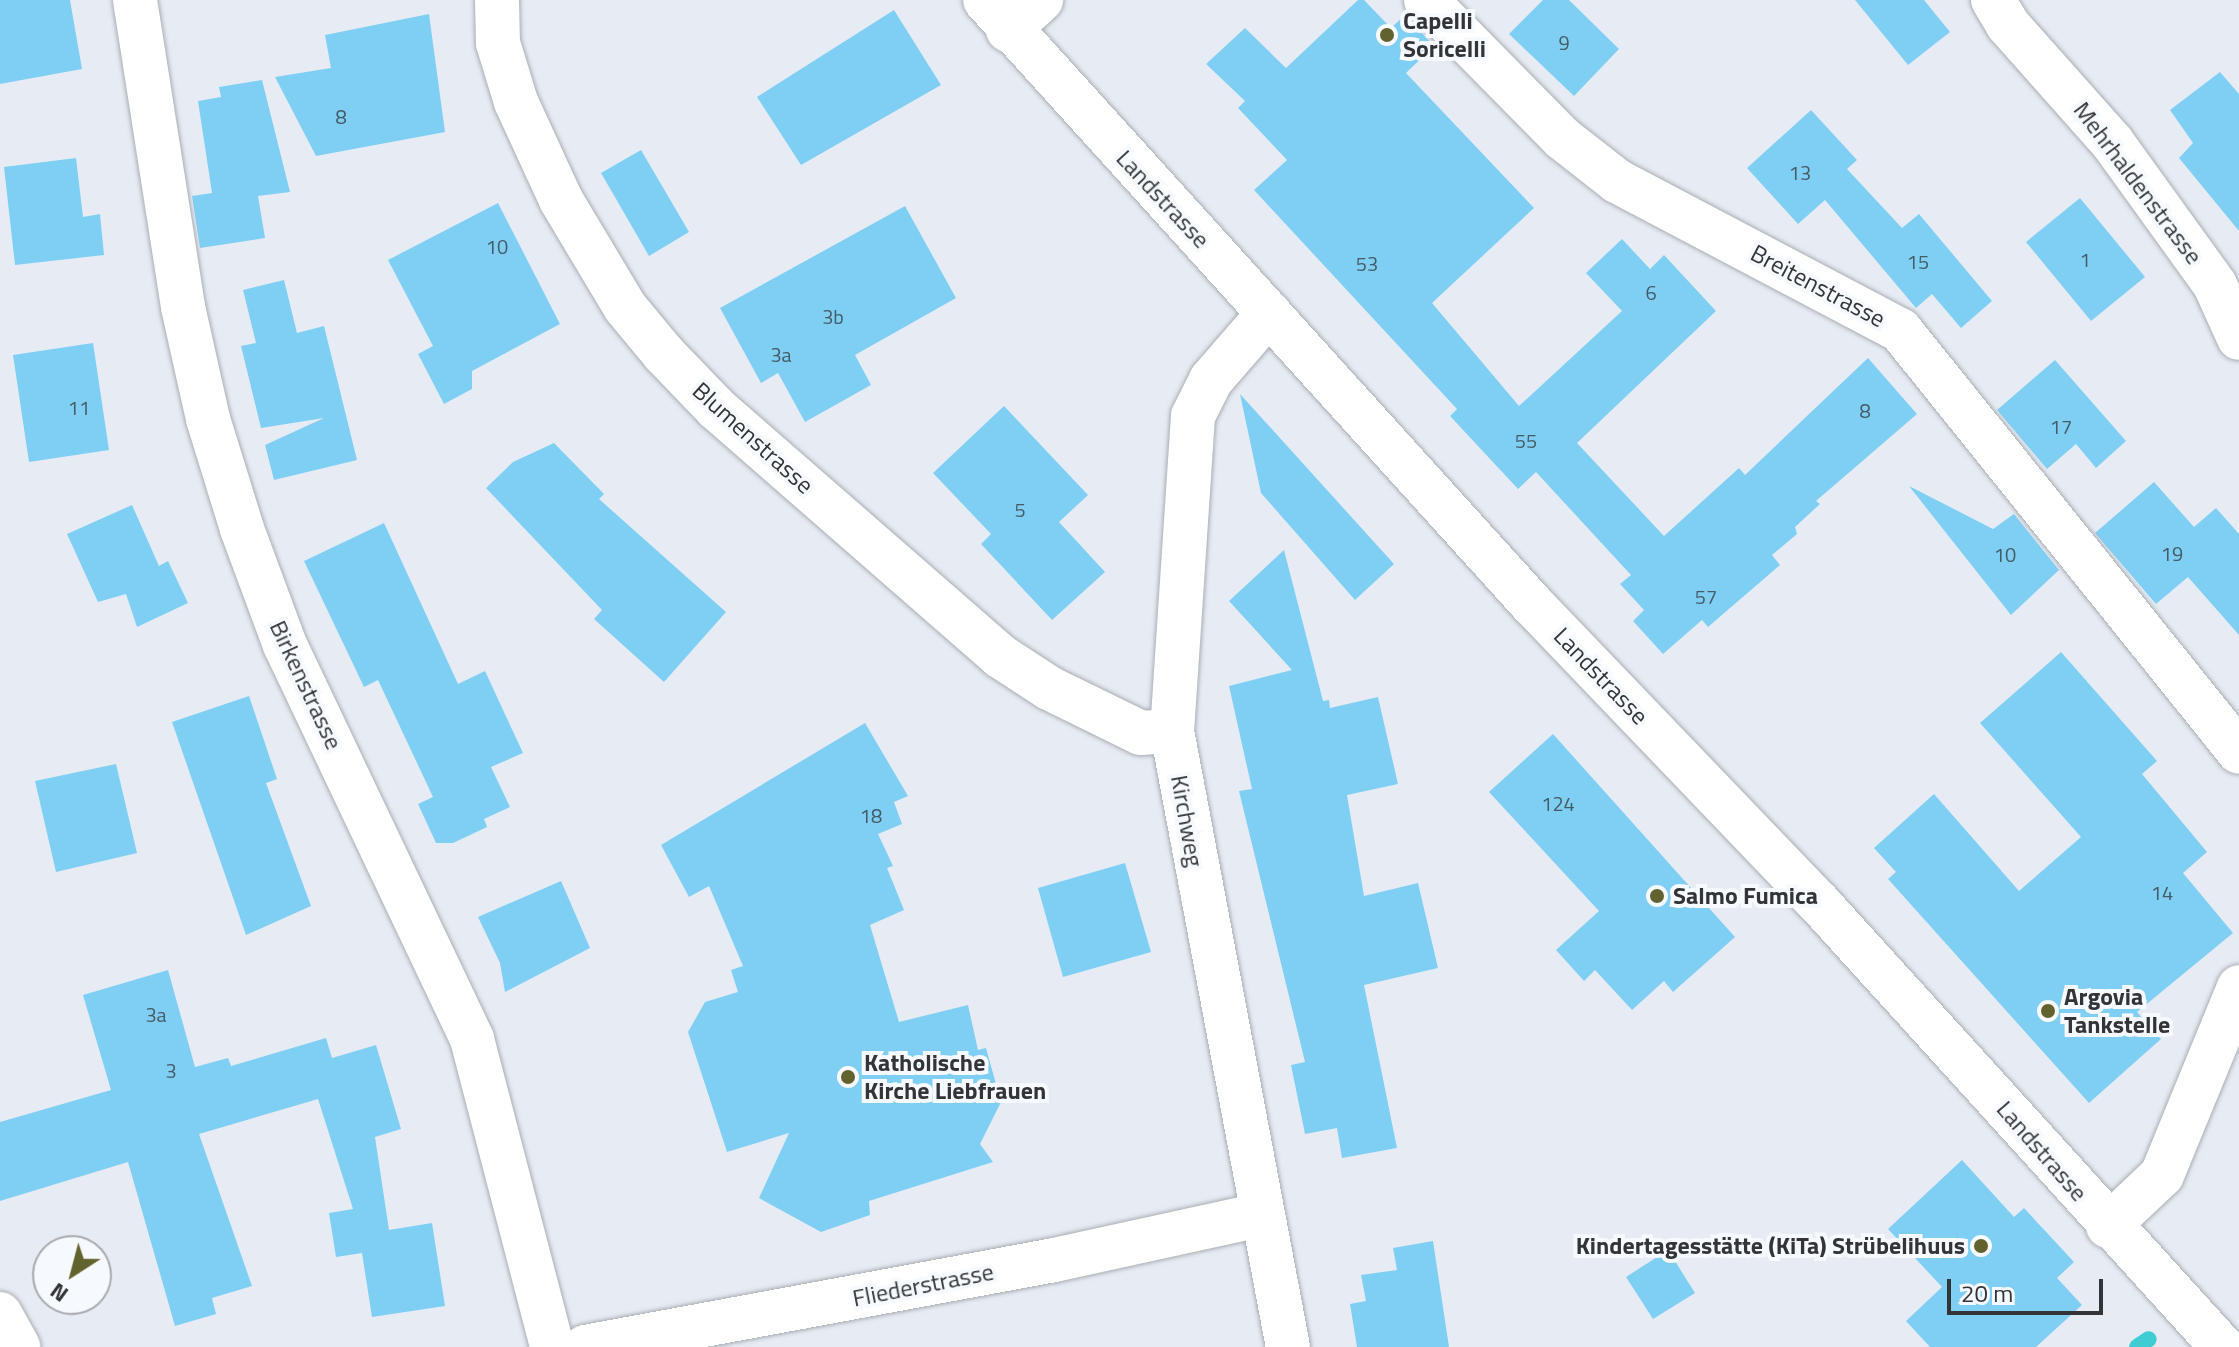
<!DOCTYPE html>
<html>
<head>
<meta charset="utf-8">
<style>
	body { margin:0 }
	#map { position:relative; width:2239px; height:1347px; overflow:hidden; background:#e7ecf4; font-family:"Titillium Web",sans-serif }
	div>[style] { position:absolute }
	.stream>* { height:16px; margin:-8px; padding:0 8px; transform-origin:8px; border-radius:8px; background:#3fccd2 }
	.building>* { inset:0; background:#7fcff4 }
	.roads { filter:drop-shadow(0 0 2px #a9aeb5) drop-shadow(0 0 2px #a9aeb5) }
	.minor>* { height:44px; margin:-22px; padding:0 22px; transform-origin:22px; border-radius:22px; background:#fff }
	.major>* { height:44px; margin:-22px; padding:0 22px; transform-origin:22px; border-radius:22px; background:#fff }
	.dots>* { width:22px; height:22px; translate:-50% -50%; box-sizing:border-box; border:4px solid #f6f9fe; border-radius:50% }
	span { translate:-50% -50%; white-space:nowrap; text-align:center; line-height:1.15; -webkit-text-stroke:8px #f6f9fe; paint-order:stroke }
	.number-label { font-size:20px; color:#455b66 }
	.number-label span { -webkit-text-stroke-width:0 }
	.poi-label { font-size:24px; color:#323437; font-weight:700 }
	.left { translate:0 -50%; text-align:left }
	.right { translate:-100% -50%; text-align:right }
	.street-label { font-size:24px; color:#323437 }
	.north { position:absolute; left:32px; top:1235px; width:80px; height:80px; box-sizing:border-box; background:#f6f9fe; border:2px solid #a8aaae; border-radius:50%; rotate:216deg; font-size:22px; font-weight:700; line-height:32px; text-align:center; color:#323437 }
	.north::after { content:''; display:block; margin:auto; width:28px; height:36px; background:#62622f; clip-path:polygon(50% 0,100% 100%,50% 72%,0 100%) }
	.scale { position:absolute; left:1947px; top:1279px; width:156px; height:36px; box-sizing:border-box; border:4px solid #323437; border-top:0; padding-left:10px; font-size:24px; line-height:28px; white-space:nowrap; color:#323437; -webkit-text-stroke:6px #f6f9fe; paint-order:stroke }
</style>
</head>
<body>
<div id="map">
	<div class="stream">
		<div style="left:2137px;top:1347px;width:14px;rotate:-34deg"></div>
	</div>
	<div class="building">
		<div style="clip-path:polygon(0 0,70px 0,82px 69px,0 84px)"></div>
		<div style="clip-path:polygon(1358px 0,1364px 0,1391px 28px,1405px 15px,1434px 46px,1406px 73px,1534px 208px,1432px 303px,1519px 406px,1622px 311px,1586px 273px,1622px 239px,1650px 269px,1664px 255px,1716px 311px,1577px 443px,1664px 536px,1739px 468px,1745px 475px,1868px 358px,1917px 414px,1816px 501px,1820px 504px,1795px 527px,1797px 534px,1772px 555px,1780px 565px,1708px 627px,1702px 620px,1663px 654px,1633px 621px,1644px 610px,1620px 584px,1631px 575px,1536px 472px,1518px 489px,1450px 416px,1457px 409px,1254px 190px,1287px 160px,1238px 108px,1245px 101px,1206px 64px,1245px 28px,1286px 68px)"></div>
		<div style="clip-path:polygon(1543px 0,1569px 0,1619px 49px,1574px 96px,1509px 34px)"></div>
		<div style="clip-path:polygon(1855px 0,1924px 0,1950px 32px,1908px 65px)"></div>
		<div style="clip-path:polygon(894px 10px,941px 85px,801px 165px,757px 97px)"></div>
		<div style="clip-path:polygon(429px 14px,445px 132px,316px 156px,275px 77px,331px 68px,325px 35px)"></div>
		<div style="clip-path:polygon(2220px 72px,2239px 94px,2239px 231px,2179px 158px,2193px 143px,2170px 110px)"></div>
		<div style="clip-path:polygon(262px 80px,290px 192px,258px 196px,265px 238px,200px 248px,192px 196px,212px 193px,198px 101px,221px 97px,219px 87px)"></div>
		<div style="clip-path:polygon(1811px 110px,1857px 160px,1847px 169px,1902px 228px,1919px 214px,1992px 301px,1961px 328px,1932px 294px,1916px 308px,1825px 200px,1798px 224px,1747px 168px)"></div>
		<div style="clip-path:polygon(641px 150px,689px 232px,649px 256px,601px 173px)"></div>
		<div style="clip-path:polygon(76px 158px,83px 217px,100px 214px,104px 255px,15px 265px,4px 167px)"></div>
		<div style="clip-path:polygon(2080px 198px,2145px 277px,2091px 321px,2026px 242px)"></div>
		<div style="clip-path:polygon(498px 203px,560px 324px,472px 371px,472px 389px,444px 404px,418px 354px,433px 346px,388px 260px)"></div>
		<div style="clip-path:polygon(905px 206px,956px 298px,855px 355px,871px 385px,805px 422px,778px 373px,761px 383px,720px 308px)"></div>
		<div style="clip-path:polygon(284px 280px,297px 333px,324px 326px,357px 460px,274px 480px,265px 445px,324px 418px,261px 428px,241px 346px,256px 343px,243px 290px)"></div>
		<div style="clip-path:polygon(93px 343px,109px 450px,29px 462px,13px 355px)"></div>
		<div style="clip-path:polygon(2055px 360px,2126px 441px,2096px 468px,2076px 444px,2047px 469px,1997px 410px)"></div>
		<div style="clip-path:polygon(1240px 394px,1394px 564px,1355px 600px,1261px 493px)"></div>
		<div style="clip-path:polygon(1004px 406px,1088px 495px,1059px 522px,1105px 572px,1052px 620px,981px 544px,991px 534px,933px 473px)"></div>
		<div style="clip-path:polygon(554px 443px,604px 494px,599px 499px,726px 612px,664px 682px,594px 619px,602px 610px,486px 488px,513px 462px)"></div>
		<div style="clip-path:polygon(2154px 482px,2194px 527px,2216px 508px,2239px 534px,2239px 635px,2188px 577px,2156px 604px,2095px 533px)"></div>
		<div style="clip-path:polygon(1909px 486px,1993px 529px,2014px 514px,2059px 570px,2011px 615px)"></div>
		<div style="clip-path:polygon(132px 505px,159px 566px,168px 561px,188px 603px,137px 627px,126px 594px,98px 602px,67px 534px)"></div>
		<div style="clip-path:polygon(384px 523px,458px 684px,485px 671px,523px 753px,491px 767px,510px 807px,484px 819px,487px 827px,453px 843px,436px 843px,418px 804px,433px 797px,378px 680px,364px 687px,304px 561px)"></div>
		<div style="clip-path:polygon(1284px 550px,1323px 701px,1329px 700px,1330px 708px,1378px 697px,1398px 784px,1347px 795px,1364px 896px,1418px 883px,1438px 968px,1364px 985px,1397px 1148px,1342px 1158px,1337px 1128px,1305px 1134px,1291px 1065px,1305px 1062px,1239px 791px,1252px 789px,1229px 686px,1292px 670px,1229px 601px)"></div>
		<div style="clip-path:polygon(2061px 652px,2157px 761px,2142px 774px,2207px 852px,2183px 873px,2233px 933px,2137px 1012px,2161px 1039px,2089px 1103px,1888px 879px,1896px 872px,1874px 848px,1934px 794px,2019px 891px,2081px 837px,1980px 723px)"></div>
		<div style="clip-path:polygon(249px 696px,277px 779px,266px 783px,311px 906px,246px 935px,172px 722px)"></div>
		<div style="clip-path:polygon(865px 723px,908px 796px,894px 802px,902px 824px,878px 834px,893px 866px,887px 868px,904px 910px,870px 925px,899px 1022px,968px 1005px,978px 1050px,986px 1048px,1001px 1102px,980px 1144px,993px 1162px,869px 1201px,870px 1215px,821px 1232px,759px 1198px,789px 1133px,727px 1152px,688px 1032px,705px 1002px,738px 992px,731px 970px,743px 966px,709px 886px,689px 897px,661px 845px)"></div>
		<div style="clip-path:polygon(1553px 734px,1735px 937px,1673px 992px,1664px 981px,1632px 1010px,1595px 970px,1584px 981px,1556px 950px,1599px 911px,1489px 792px)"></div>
		<div style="clip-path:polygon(116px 764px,137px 853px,56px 872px,35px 781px)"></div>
		<div style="clip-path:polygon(1125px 863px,1151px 952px,1063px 977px,1038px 888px)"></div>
		<div style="clip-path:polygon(561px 881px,590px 948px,505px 992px,500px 963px,478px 917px)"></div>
		<div style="clip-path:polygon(168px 970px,195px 1067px,228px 1058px,231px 1066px,326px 1038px,332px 1058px,376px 1045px,401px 1129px,375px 1137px,389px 1230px,432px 1223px,445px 1306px,372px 1317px,362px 1253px,336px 1257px,329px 1213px,353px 1209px,318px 1099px,199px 1134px,252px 1286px,212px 1298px,216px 1314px,175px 1326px,128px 1162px,0 1201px,0 1122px,111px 1090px,83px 995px)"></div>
		<div style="clip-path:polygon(1962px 1160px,2014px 1217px,2024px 1208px,2074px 1262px,2057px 1278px,2082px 1305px,2036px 1347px,1930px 1347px,1906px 1321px,1942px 1287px,1888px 1229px)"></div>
		<div style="clip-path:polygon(1433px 1241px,1449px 1347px,1357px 1347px,1350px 1304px,1366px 1301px,1361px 1275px,1397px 1270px,1393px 1248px)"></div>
		<div style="clip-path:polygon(1668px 1250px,1695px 1293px,1653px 1319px,1626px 1277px)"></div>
	</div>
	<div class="roads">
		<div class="minor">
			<div style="left:135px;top:0;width:311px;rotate:81.1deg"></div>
			<div style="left:183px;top:307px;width:115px;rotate:77.4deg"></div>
			<div style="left:208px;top:419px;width:115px;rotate:72.8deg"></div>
			<div style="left:242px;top:529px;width:124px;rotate:69.7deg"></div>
			<div style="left:285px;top:645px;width:436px;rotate:64.6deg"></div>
			<div style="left:472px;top:1039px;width:318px;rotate:75.4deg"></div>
			<div style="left:497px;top:0;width:43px;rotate:88.7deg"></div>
			<div style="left:498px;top:43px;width:62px;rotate:73deg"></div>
			<div style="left:516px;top:102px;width:108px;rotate:65.3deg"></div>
			<div style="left:561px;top:200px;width:125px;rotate:59.1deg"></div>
			<div style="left:625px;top:307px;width:61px;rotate:50.3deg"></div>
			<div style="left:664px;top:354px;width:76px;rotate:46.1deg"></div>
			<div style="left:717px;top:409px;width:376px;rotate:41.1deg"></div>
			<div style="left:1000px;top:656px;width:59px;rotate:33.1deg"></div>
			<div style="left:1049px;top:688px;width:102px;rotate:26.1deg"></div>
			<div style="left:1141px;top:733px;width:31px;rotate:-4deg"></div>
			<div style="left:1426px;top:0;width:194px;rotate:45.4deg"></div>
			<div style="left:1562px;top:138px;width:70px;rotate:38deg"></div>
			<div style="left:1617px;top:181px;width:320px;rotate:27.8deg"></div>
			<div style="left:1900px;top:330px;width:541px;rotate:51.22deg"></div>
			<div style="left:1993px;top:0;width:29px;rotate:59deg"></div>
			<div style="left:2008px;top:25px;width:157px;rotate:48.4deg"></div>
			<div style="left:2112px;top:142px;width:176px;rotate:54.2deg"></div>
			<div style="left:2215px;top:285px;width:58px;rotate:65.6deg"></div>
			<div style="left:1008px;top:30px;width:45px;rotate:-42.3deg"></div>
			<div style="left:1269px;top:313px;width:89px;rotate:130.9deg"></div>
			<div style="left:1211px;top:380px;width:40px;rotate:116.6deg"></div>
			<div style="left:1193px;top:416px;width:316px;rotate:93.8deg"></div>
			<div style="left:1172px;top:731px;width:627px;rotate:79.34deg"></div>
			<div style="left:2108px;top:1226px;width:74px;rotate:-43.4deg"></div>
			<div style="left:2162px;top:1175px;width:203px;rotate:-67.7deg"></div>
			<div style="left:0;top:1314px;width:38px;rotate:61deg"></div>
			<div style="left:585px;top:1347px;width:477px;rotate:-10.5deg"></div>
			<div style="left:1054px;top:1260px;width:211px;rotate:-12.3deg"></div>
		</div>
		<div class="major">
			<div style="left:985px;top:0;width:815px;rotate:47.84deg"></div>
			<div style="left:1532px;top:604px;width:413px;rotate:46.2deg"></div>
			<div style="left:1818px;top:902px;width:601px;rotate:47.76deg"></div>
		</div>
	</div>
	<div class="dots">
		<div style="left:1387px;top:35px;background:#62622f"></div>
		<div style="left:1657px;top:896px;background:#62622f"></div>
		<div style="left:2048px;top:1011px;background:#62622f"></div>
		<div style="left:848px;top:1077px;background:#62622f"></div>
		<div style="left:1981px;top:1246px;background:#62622f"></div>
	</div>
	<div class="number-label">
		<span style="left:1564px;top:42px">9</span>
		<span style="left:341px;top:116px">8</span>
		<span style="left:1800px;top:172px">13</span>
		<span style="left:497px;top:246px">10</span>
		<span style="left:2085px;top:259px">1</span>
		<span style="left:1918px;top:261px">15</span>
		<span style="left:1367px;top:263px">53</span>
		<span style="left:1651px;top:292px">6</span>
		<span style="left:833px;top:316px">3b</span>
		<span style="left:781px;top:354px">3a</span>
		<span style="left:79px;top:407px">11</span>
		<span style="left:1865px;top:410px">8</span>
		<span style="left:2061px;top:426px">17</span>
		<span style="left:1526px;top:440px">55</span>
		<span style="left:1020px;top:509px">5</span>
		<span style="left:2172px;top:553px">19</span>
		<span style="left:2005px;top:554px">10</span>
		<span style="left:1706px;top:596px">57</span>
		<span style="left:1558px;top:803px">124</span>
		<span style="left:871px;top:815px">18</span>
		<span style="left:2162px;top:892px">14</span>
		<span style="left:156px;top:1014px">3a</span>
		<span style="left:171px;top:1070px">3</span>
	</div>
	<div class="poi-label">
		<span class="left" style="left:1403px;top:35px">Capelli<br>Soricelli</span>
		<span class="left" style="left:1673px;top:896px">Salmo Fumica</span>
		<span class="left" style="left:2064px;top:1011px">Argovia<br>Tankstelle</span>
		<span class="left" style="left:864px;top:1077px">Katholische<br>Kirche Liebfrauen</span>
		<span class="right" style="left:1965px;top:1246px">Kindertagesstätte (KiTa) Strübelihuus</span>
	</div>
	<div class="street-label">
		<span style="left:2138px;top:183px;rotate:53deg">Mehrhaldenstrasse</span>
		<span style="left:1163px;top:199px;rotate:47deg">Landstrasse</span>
		<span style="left:1818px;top:286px;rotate:28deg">Breitenstrasse</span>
		<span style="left:753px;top:438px;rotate:42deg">Blumenstrasse</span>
		<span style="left:1601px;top:676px;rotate:46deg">Landstrasse</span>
		<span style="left:306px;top:685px;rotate:65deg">Birkenstrasse</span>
		<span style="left:1187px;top:821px;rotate:80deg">Kirchweg</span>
		<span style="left:2042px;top:1151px;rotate:49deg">Landstrasse</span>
		<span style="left:923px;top:1285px;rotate:-11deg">Fliederstrasse</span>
	</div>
	<div class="north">N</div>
	<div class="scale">20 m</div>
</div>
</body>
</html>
